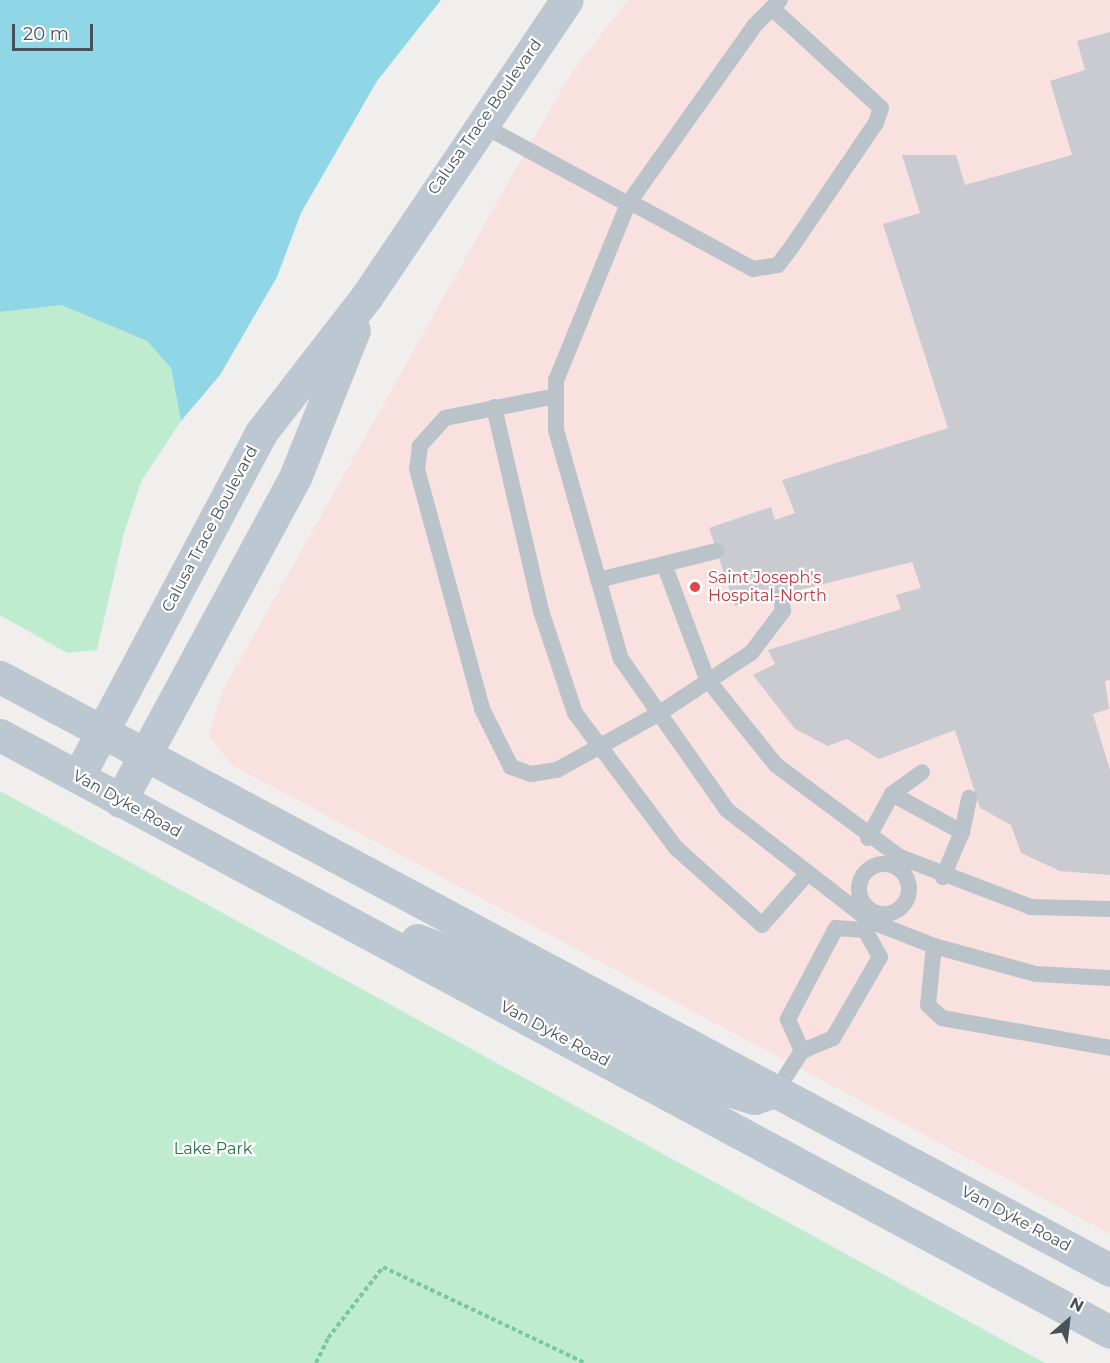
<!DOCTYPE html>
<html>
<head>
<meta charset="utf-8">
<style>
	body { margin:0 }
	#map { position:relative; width:1110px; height:1363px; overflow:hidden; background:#f1eeee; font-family:Montserrat,sans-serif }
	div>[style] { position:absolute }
	.medical>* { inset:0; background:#f9e1e0 }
	.green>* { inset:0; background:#bfeccf }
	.water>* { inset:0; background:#8fd6e6 }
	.building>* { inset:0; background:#c9cbd1 }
	.path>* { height:4px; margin-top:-2px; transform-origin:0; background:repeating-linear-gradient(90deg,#7ac79f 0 4.5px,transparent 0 7.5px) }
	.lane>* { height:16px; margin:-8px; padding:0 8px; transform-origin:8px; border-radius:8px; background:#bbc3ca }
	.lane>.ring { margin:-8px; padding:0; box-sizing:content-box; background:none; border:16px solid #bbc3ca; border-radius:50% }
	.secondary>* { height:33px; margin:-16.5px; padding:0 16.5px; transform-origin:16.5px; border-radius:16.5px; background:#bdc7d1 }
	.dots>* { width:16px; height:16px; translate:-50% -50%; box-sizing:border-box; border:3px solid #fff; border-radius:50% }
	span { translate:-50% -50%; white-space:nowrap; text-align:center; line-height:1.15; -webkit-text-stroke:4.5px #fff; paint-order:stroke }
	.street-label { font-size:16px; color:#48525a }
	.health-label { font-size:16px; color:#be3a42 }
	.left { translate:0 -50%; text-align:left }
	.park-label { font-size:16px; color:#1d7748 }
	.north { position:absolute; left:1038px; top:1291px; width:60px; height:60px; -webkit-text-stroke:4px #fff; paint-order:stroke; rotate:28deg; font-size:16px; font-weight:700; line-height:24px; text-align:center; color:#48525a }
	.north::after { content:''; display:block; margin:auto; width:21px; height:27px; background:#48525a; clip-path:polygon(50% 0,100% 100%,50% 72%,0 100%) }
	.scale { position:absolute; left:12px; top:24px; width:81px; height:27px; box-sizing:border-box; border:3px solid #48525a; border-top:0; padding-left:8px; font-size:18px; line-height:21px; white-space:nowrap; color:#48525a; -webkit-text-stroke:4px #fff; paint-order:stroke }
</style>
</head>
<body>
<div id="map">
	<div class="medical">
		<div style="clip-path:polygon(628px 0,1110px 0,1110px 1234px,232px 765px,209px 736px,222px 692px,501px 195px,572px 72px)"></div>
	</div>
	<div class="green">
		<div style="clip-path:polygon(61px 305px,147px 341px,171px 368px,181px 421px,142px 480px,124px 533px,97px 650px,67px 653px,0 615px,0 312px)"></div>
		<div style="clip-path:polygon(0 791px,1045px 1363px,0 1363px)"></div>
	</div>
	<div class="water">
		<div style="clip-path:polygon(0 0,441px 0,377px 81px,301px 213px,277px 277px,220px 375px,181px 421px,171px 368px,147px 341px,61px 305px,0 312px)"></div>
	</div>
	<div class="building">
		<div style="clip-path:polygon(1110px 32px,1110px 680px,1105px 681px,1109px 709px,1093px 714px,1110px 770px,1110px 875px,1060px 871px,1021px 853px,1011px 825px,980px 808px,955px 730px,879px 759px,847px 739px,828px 746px,795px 729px,753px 675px,775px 664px,768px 650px,901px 609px,896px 595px,921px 588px,912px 562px,735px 606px,709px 528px,771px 507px,775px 520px,795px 513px,782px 480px,948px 428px,883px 224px,920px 213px,902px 155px,956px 155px,965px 185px,1072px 155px,1050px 81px,1085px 70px,1077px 41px)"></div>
	</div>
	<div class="path">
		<div style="left:316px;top:1363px;width:28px;rotate:-64deg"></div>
		<div style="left:328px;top:1338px;width:90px;rotate:-52.2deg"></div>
		<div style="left:383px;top:1267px;width:224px;rotate:25.4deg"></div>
	</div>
	<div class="lane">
		<div style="left:780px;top:0;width:35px;rotate:135deg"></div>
		<div style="left:755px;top:25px;width:219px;rotate:125.4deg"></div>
		<div style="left:628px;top:204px;width:190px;rotate:112.2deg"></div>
		<div style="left:556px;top:380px;width:50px;rotate:90deg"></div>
		<div style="left:556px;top:430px;width:238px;rotate:74.2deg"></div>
		<div style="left:621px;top:659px;width:184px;rotate:54.9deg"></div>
		<div style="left:727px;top:810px;width:181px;rotate:37.8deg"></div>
		<div style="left:870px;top:921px;width:69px;rotate:21.3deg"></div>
		<div style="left:934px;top:946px;width:106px;rotate:15.4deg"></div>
		<div style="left:1036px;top:974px;width:74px;rotate:3.1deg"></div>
		<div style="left:480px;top:124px;width:168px;rotate:28.4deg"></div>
		<div style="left:630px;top:202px;width:140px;rotate:28.6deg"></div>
		<div style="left:753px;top:269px;width:25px;rotate:-9deg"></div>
		<div style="left:778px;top:265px;width:25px;rotate:-53deg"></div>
		<div style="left:793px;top:245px;width:148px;rotate:-55.8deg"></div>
		<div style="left:876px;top:123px;width:16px;rotate:-72deg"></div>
		<div style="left:881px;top:108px;width:148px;rotate:-137.5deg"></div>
		<div style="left:556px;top:396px;width:113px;rotate:168.8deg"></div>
		<div style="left:445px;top:418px;width:38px;rotate:132deg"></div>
		<div style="left:420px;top:446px;width:23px;rotate:97deg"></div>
		<div style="left:417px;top:469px;width:249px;rotate:74.8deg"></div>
		<div style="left:482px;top:709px;width:65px;rotate:63.4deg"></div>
		<div style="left:511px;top:767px;width:21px;rotate:19deg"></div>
		<div style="left:531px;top:774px;width:26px;rotate:-9deg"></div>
		<div style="left:557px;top:770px;width:115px;rotate:-29deg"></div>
		<div style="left:658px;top:714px;width:111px;rotate:-33.3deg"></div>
		<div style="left:751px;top:653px;width:53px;rotate:-52.7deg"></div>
		<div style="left:783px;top:611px;width:16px;rotate:-97deg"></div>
		<div style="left:494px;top:407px;width:209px;rotate:77deg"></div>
		<div style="left:541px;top:611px;width:108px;rotate:71.6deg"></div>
		<div style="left:575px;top:713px;width:169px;rotate:53.2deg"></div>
		<div style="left:676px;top:848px;width:115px;rotate:41.8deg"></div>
		<div style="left:762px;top:925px;width:69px;rotate:-48.5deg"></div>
		<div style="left:664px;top:564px;width:54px;rotate:-14deg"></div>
		<div style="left:598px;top:580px;width:68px;rotate:-13.6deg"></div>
		<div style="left:664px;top:564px;width:123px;rotate:69.5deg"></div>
		<div style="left:707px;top:679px;width:110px;rotate:51.3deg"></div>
		<div style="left:776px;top:765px;width:154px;rotate:36.6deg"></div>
		<div style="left:892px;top:794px;width:37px;rotate:-36deg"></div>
		<div style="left:962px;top:832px;width:35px;rotate:-78deg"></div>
		<div style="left:868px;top:838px;width:50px;rotate:-61.4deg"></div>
		<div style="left:892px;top:794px;width:80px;rotate:28.5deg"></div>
		<div style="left:962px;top:832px;width:49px;rotate:112.9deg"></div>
		<div class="ring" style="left:859px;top:864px;width:34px;height:34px"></div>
		<div style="left:896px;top:865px;width:9px;rotate:-63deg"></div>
		<div style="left:900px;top:857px;width:140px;rotate:20.9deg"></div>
		<div style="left:1031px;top:907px;width:79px;rotate:1.5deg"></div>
		<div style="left:836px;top:928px;width:29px;rotate:4deg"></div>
		<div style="left:865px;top:930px;width:31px;rotate:61deg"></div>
		<div style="left:880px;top:957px;width:94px;rotate:120.1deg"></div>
		<div style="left:833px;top:1038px;width:34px;rotate:157deg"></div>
		<div style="left:802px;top:1051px;width:35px;rotate:-114deg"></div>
		<div style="left:788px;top:1019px;width:103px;rotate:-62.2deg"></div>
		<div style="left:934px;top:946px;width:59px;rotate:95.8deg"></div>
		<div style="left:928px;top:1005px;width:19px;rotate:43deg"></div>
		<div style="left:942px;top:1018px;width:171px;rotate:10.1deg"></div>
		<div style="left:776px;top:1091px;width:48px;rotate:-57deg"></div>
	</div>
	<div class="secondary">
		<div style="left:0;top:677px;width:1258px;rotate:28.11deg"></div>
		<div style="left:0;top:735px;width:1260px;rotate:28.27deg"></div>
		<div style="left:78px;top:777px;width:388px;rotate:-62deg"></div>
		<div style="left:260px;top:434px;width:175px;rotate:-52.2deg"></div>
		<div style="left:367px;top:296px;width:357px;rotate:-56deg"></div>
		<div style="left:120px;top:801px;width:370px;rotate:-61.6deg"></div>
		<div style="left:296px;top:475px;width:156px;rotate:-68.2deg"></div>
		<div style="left:417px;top:940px;width:70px;rotate:21deg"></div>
		<div style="left:482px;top:965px;width:236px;rotate:28.6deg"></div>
		<div style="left:689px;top:1078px;width:68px;rotate:17.1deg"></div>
		<div style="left:754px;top:1098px;width:19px;rotate:-18deg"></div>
	</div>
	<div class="dots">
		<div style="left:695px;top:587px;background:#e0444e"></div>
	</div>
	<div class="street-label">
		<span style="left:485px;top:117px;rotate:-55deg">Calusa Trace Boulevard</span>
		<span style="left:210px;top:529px;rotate:-62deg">Calusa Trace Boulevard</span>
		<span style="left:127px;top:804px;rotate:29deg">Van Dyke Road</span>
		<span style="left:555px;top:1034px;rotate:28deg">Van Dyke Road</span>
		<span style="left:1016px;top:1219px;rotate:28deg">Van Dyke Road</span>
	</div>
	<div class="health-label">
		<span class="left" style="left:708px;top:587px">Saint Joseph's<br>Hospital-North</span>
	</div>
	<div class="park-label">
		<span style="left:213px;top:1149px">Lake Park</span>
	</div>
	<div class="north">N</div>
	<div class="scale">20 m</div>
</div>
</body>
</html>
